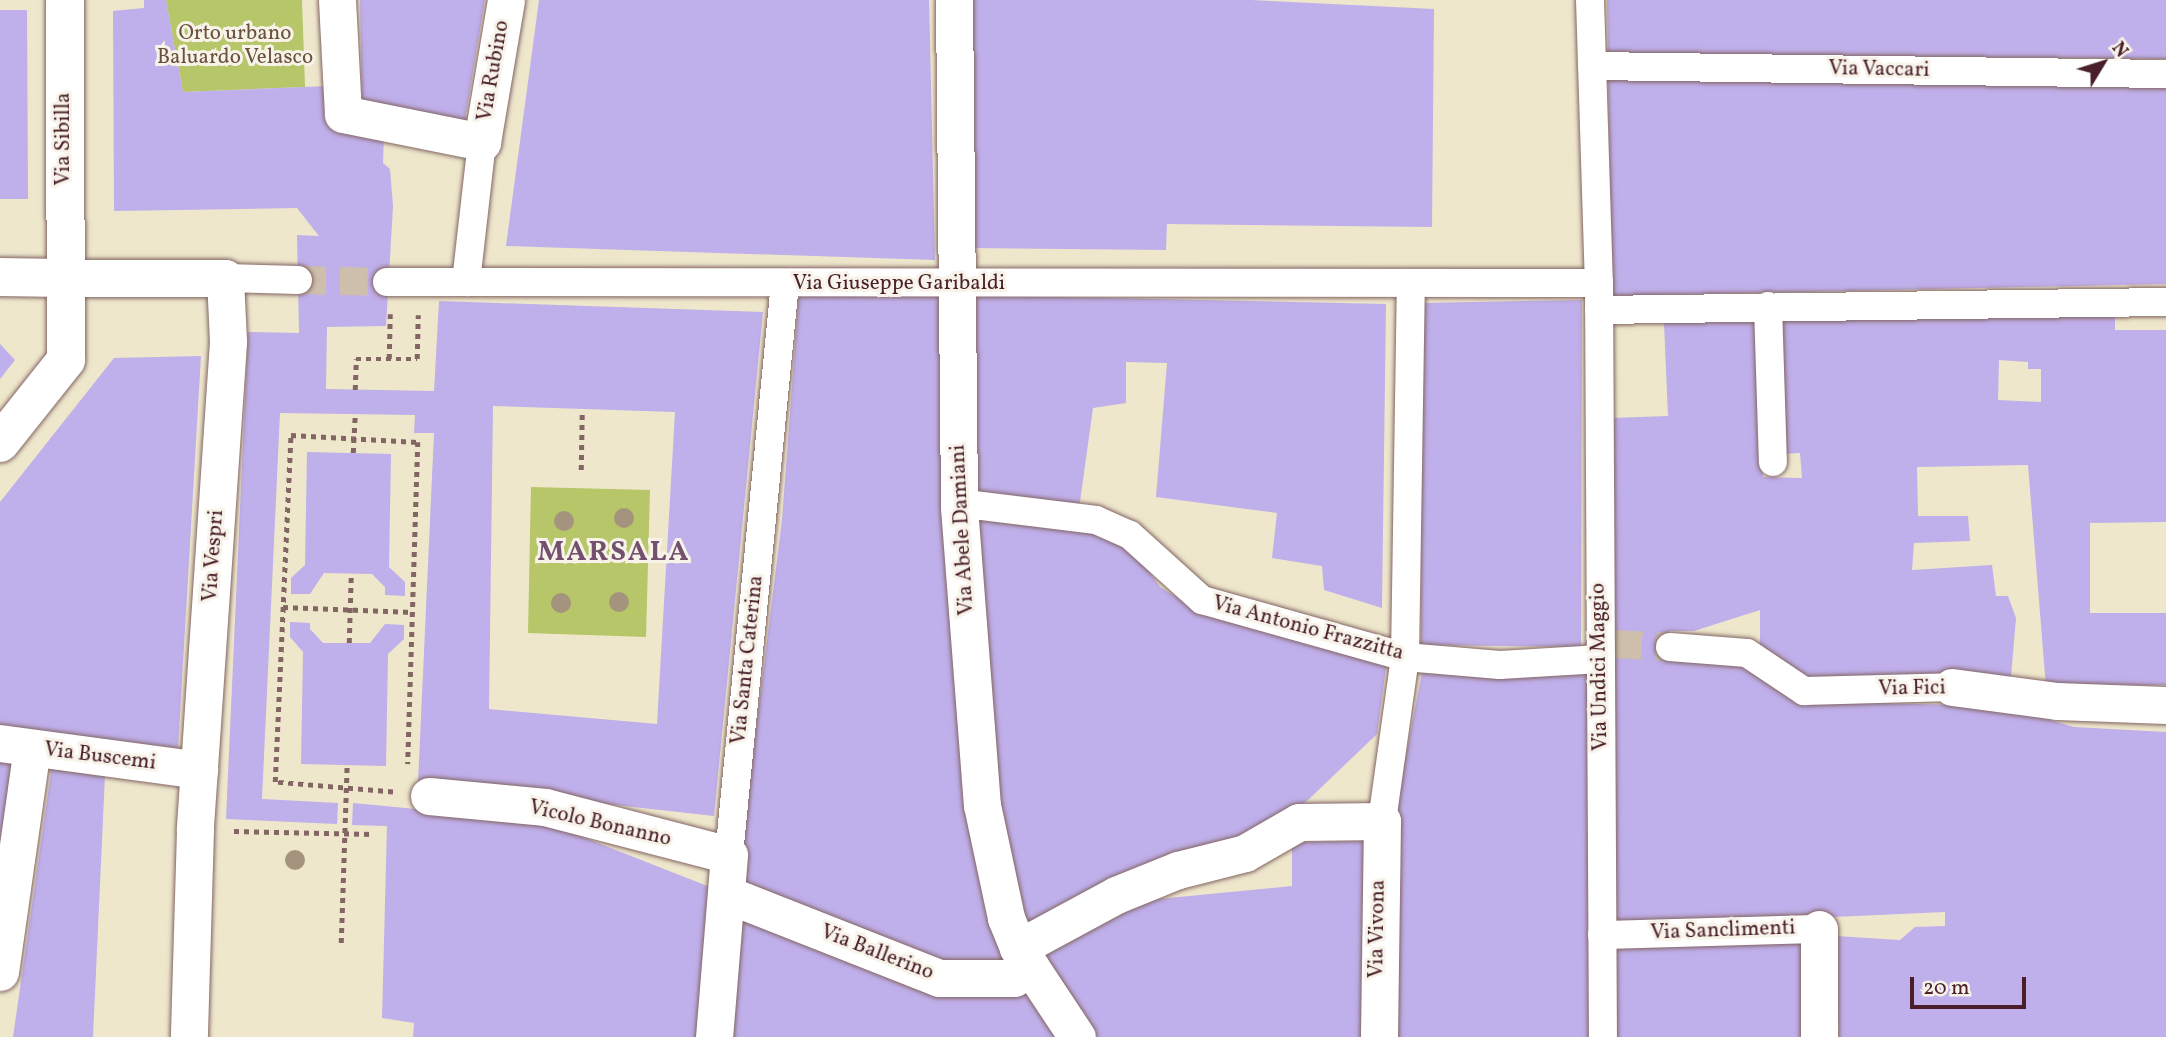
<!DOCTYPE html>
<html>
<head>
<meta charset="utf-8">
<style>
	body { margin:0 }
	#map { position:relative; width:2166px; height:1037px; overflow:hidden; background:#eee7cc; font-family:Vollkorn,serif }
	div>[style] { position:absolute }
	.green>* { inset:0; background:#b6c668 }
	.building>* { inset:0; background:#bfafea }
	.pedestrian-tunnel>* { height:28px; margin-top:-14px; transform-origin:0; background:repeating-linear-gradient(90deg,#cdbfac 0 28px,transparent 0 42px) }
	.path>* { height:4.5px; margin-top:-2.25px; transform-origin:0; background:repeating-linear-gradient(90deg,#836563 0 5px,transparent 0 10px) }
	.roads { filter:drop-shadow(0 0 2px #836563) drop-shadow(0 0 2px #836563) }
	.pedestrian>* { height:28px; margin:-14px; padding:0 14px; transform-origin:14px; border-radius:14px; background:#fff }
	.minor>* { height:37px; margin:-18.5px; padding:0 18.5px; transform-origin:18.5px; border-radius:18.5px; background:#fff }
	.tertiary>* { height:38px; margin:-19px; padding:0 19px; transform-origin:19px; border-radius:19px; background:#fff }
	.trees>* { width:20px; height:20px; margin:-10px; border-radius:50%; background:#a5947d }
	span { translate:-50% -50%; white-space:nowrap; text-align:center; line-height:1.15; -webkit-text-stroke:6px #f7f3e8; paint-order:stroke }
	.park-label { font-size:21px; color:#6a513d }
	.street-label { font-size:21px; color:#4a1f2b }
	.district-label { font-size:28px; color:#73516e; font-weight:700; letter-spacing:2px }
	.north { position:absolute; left:2068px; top:28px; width:70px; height:70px; -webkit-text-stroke:5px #f7f3e8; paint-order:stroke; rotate:52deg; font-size:19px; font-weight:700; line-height:28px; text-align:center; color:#4a1f2b }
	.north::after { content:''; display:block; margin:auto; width:24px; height:32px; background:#4a1f2b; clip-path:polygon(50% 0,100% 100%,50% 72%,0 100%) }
	.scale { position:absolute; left:1910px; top:977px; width:116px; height:32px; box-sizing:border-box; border:4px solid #4a1f2b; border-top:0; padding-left:9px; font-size:21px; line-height:24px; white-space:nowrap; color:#4a1f2b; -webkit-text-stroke:5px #f7f3e8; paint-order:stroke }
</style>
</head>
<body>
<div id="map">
	<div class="green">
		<div style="clip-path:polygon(166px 0,302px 0,305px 87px,183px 92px)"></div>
		<div style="clip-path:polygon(531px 487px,650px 490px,646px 637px,528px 633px)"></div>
	</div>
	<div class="building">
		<div style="clip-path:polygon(evenodd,144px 0,166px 0,183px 92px,329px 86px,384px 135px,383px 163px,390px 169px,393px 206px,386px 326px,327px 327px,326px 389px,434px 391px,439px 301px,763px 312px,714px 816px,418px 783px,434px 433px,414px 433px,415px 415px,280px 413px,262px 799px,338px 803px,337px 824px,226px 819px,248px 332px,299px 333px,297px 235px,319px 236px,297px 208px,114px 211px,113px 11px,144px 8px,144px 0,493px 406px,675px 412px,657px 724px,489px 709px,493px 406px)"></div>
		<div style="clip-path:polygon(360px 0,485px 0,464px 125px,362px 110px)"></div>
		<div style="clip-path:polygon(539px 0,929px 0,935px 260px,506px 246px)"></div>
		<div style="clip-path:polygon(972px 0,1251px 0,1434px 9px,1432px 227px,1167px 224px,1166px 250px,970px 248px)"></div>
		<div style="clip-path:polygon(1607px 0,2166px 0,2166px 59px,1608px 54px)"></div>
		<div style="clip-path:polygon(0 10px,27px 10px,28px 199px,0 199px)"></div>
		<div style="clip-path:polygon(1608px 78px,2166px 79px,2166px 284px,1612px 296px)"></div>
		<div style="clip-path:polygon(948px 292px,1008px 970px,943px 967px,736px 891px,782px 520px,799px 293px)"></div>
		<div style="clip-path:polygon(969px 295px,1386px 304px,1382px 608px,1324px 590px,1322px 566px,1272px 558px,1277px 513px,1156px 497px,1167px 363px,1126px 362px,1126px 403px,1093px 408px,1079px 509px,969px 497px)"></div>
		<div style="clip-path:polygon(1582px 300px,1581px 647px,1421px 645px,1421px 303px)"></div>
		<div style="clip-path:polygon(evenodd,2115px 314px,2115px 330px,2166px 330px,2166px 522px,2090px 523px,2090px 613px,2166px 613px,2166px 685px,2046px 687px,2028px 465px,1917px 467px,1918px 516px,1968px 516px,1970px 541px,1914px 543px,1912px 570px,1992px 565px,1996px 596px,2008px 596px,2016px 618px,2011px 677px,1804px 682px,1760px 648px,1760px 610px,1694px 631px,1669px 631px,1670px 658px,1746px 663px,1793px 701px,2000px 706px,2074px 727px,2166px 732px,2166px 1037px,1839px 1037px,1836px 936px,1900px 940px,1915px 927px,1945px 926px,1945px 912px,1613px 927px,1612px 418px,1668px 416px,1664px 323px,1756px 322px,1763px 477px,1802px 478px,1800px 453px,1782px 454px,1777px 315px,2115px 314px,1999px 360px,2028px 362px,2028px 369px,2041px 369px,2041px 402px,1998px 400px,1999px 360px)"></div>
		<div style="clip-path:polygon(0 344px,15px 360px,0 379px)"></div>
		<div style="clip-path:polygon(201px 356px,178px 748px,0 727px,0 502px,114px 358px)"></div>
		<div style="clip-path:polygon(307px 452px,391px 454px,389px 567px,405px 582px,405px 596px,385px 595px,385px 587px,372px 574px,324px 573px,310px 594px,291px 594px,291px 578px,305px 565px)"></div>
		<div style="clip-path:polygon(969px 512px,1096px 530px,1130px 545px,1160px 587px,1196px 609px,1387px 660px,1377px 734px,1307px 801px,1245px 841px,1026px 927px,993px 812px)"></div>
		<div style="clip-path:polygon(290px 622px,310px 623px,310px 629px,323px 643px,370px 643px,385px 624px,404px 625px,404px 639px,388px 654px,386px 766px,301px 764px,303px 652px,290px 637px)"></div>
		<div style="clip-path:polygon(1422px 672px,1507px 678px,1587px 674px,1594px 1037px,1390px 1037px,1391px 834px)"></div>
		<div style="clip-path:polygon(0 761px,15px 764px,0 856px)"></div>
		<div style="clip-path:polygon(52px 765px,105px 775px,93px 1037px,13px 1037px)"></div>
		<div style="clip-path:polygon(353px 803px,542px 821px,715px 889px,703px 1037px,413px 1037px,414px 1023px,382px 1018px,387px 826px,352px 825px)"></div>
		<div style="clip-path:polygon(1371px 841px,1370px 1037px,1090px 1037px,1034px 953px,1127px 902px,1292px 886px,1292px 842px)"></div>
		<div style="clip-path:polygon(735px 906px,1035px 989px,1065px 1037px,724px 1037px)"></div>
		<div style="clip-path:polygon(1806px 941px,1806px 1037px,1614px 1037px,1613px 944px)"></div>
	</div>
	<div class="pedestrian-tunnel">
		<div style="left:298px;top:280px;width:89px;rotate:1.3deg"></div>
		<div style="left:1614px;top:644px;width:56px;rotate:3.1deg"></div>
	</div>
	<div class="path">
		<div style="left:389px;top:359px;width:45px;rotate:-88.7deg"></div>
		<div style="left:355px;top:390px;width:31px;rotate:-88deg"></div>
		<div style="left:356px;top:359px;width:61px"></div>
		<div style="left:417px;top:359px;width:44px;rotate:-88.7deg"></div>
		<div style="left:353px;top:453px;width:39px;rotate:-87deg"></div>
		<div style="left:581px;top:470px;width:60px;rotate:-89deg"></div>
		<div style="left:283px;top:607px;width:130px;rotate:2.2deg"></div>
		<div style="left:349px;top:643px;width:69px;rotate:-88.3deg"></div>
		<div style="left:393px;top:792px;width:118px;rotate:-175.2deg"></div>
		<div style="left:275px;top:782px;width:347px;rotate:-87.4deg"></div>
		<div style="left:291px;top:435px;width:127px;rotate:3.2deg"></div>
		<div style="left:418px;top:442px;width:322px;rotate:91.8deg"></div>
		<div style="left:234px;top:831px;width:139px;rotate:1.2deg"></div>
		<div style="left:341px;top:943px;width:178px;rotate:-88.1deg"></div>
	</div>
	<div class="roads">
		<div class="pedestrian">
			<div style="left:1590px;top:0;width:283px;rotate:88.2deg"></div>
			<div style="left:1599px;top:283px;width:754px;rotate:89.7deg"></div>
			<div style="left:1592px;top:66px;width:574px;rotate:0.8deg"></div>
			<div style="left:225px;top:278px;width:73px;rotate:1.6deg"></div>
			<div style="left:387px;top:282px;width:1212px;rotate:0.05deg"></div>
			<div style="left:466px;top:282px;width:141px;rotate:-83.5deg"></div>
			<div style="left:1768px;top:306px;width:156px;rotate:88.2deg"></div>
			<div style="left:1599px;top:310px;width:567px;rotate:-0.81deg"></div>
			<div style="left:959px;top:507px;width:15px;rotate:-8deg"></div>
			<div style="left:974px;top:505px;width:123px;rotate:7deg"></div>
			<div style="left:1096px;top:520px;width:37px;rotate:24deg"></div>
			<div style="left:1130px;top:535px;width:97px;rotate:42.1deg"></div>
			<div style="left:1202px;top:600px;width:211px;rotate:15.7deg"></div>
			<div style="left:1405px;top:657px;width:95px;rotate:4.8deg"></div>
			<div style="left:1500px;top:665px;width:101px;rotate:-3.4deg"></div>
			<div style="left:1670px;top:647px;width:77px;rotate:4.5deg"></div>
			<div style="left:1747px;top:653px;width:69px;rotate:33.7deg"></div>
			<div style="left:1804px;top:691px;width:148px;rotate:-1.5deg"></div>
			<div style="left:1382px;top:821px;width:166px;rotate:-82deg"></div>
			<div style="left:1405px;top:657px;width:372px;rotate:-89.1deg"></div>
			<div style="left:729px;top:855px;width:575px;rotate:-84.41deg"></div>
			<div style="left:1602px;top:935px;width:217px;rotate:-1.6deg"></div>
		</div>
		<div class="minor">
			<div style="left:337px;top:0;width:114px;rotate:87deg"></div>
			<div style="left:343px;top:114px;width:142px;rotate:11.4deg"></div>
			<div style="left:482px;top:142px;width:144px;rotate:-80.4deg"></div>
			<div style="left:954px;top:0;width:507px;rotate:89.43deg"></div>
			<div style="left:959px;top:507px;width:299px;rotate:85.6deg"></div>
			<div style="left:982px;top:805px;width:116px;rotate:78deg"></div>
			<div style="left:1006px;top:918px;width:32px;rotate:68deg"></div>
			<div style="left:1018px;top:948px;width:107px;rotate:56.5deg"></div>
			<div style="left:63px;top:278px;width:162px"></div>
			<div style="left:225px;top:278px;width:64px;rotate:87.3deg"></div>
			<div style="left:228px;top:342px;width:489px;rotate:93.9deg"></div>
			<div style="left:195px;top:830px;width:207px;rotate:91.7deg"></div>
			<div style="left:1952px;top:687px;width:106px;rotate:7.6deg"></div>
			<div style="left:2057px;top:701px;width:109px;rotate:2.1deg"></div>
			<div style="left:0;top:743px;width:201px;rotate:7.7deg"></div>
			<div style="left:429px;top:796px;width:117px;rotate:5.4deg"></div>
			<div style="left:545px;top:807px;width:190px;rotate:14.6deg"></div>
			<div style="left:729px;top:855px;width:183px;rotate:94.7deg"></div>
			<div style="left:726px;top:894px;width:229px;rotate:21.5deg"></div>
			<div style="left:939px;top:978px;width:75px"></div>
			<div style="left:1014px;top:978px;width:20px;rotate:-33deg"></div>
			<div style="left:1819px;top:929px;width:108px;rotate:90deg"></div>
			<div style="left:1018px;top:948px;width:111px;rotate:-28.4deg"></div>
			<div style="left:1116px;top:895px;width:67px;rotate:-22deg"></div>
			<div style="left:1178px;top:870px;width:69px;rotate:-14.2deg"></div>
			<div style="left:1245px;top:853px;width:62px;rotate:-29.9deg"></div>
			<div style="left:1299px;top:822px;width:83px;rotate:-0.7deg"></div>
			<div style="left:1382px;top:821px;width:216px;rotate:90.8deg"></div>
			<div style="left:0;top:972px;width:226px;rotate:-81.9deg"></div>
		</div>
		<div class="tertiary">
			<div style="left:0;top:277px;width:63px;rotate:0.9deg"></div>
			<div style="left:0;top:443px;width:106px;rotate:-51.5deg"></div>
			<div style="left:66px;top:360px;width:360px;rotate:-90.2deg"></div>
		</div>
	</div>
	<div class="trees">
		<div style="left:624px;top:518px"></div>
		<div style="left:564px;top:521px"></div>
		<div style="left:619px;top:602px"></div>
		<div style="left:561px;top:603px"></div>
		<div style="left:295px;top:860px"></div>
	</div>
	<div class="park-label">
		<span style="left:235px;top:46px">Orto urbano<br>Baluardo Velasco</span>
	</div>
	<div class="street-label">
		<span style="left:1879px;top:70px;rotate:1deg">Via Vaccari</span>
		<span style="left:494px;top:71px;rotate:-80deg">Via Rubino</span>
		<span style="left:64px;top:139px;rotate:-90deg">Via Sibilla</span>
		<span style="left:899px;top:284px">Via Giuseppe Garibaldi</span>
		<span style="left:963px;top:530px;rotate:-93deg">Via Abele Damiani</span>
		<span style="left:214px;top:556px;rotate:-86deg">Via Vespri</span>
		<span style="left:1308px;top:629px;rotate:15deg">Via Antonio Frazzitta</span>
		<span style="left:748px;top:660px;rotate:-84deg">Via Santa Caterina</span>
		<span style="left:1600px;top:667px;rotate:-91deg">Via Undici Maggio</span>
		<span style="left:1912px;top:689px;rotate:-1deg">Via Fici</span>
		<span style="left:100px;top:757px;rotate:7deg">Via Buscemi</span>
		<span style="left:600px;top:824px;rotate:13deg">Vicolo Bonanno</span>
		<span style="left:1378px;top:929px;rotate:-89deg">Via Vivona</span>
		<span style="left:1723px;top:931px;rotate:-2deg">Via Sanclimenti</span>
		<span style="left:877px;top:953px;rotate:21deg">Via Ballerino</span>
	</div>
	<div class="district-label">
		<span style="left:614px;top:553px">MARSALA</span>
	</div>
	<div class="north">N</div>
	<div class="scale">20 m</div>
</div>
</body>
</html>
